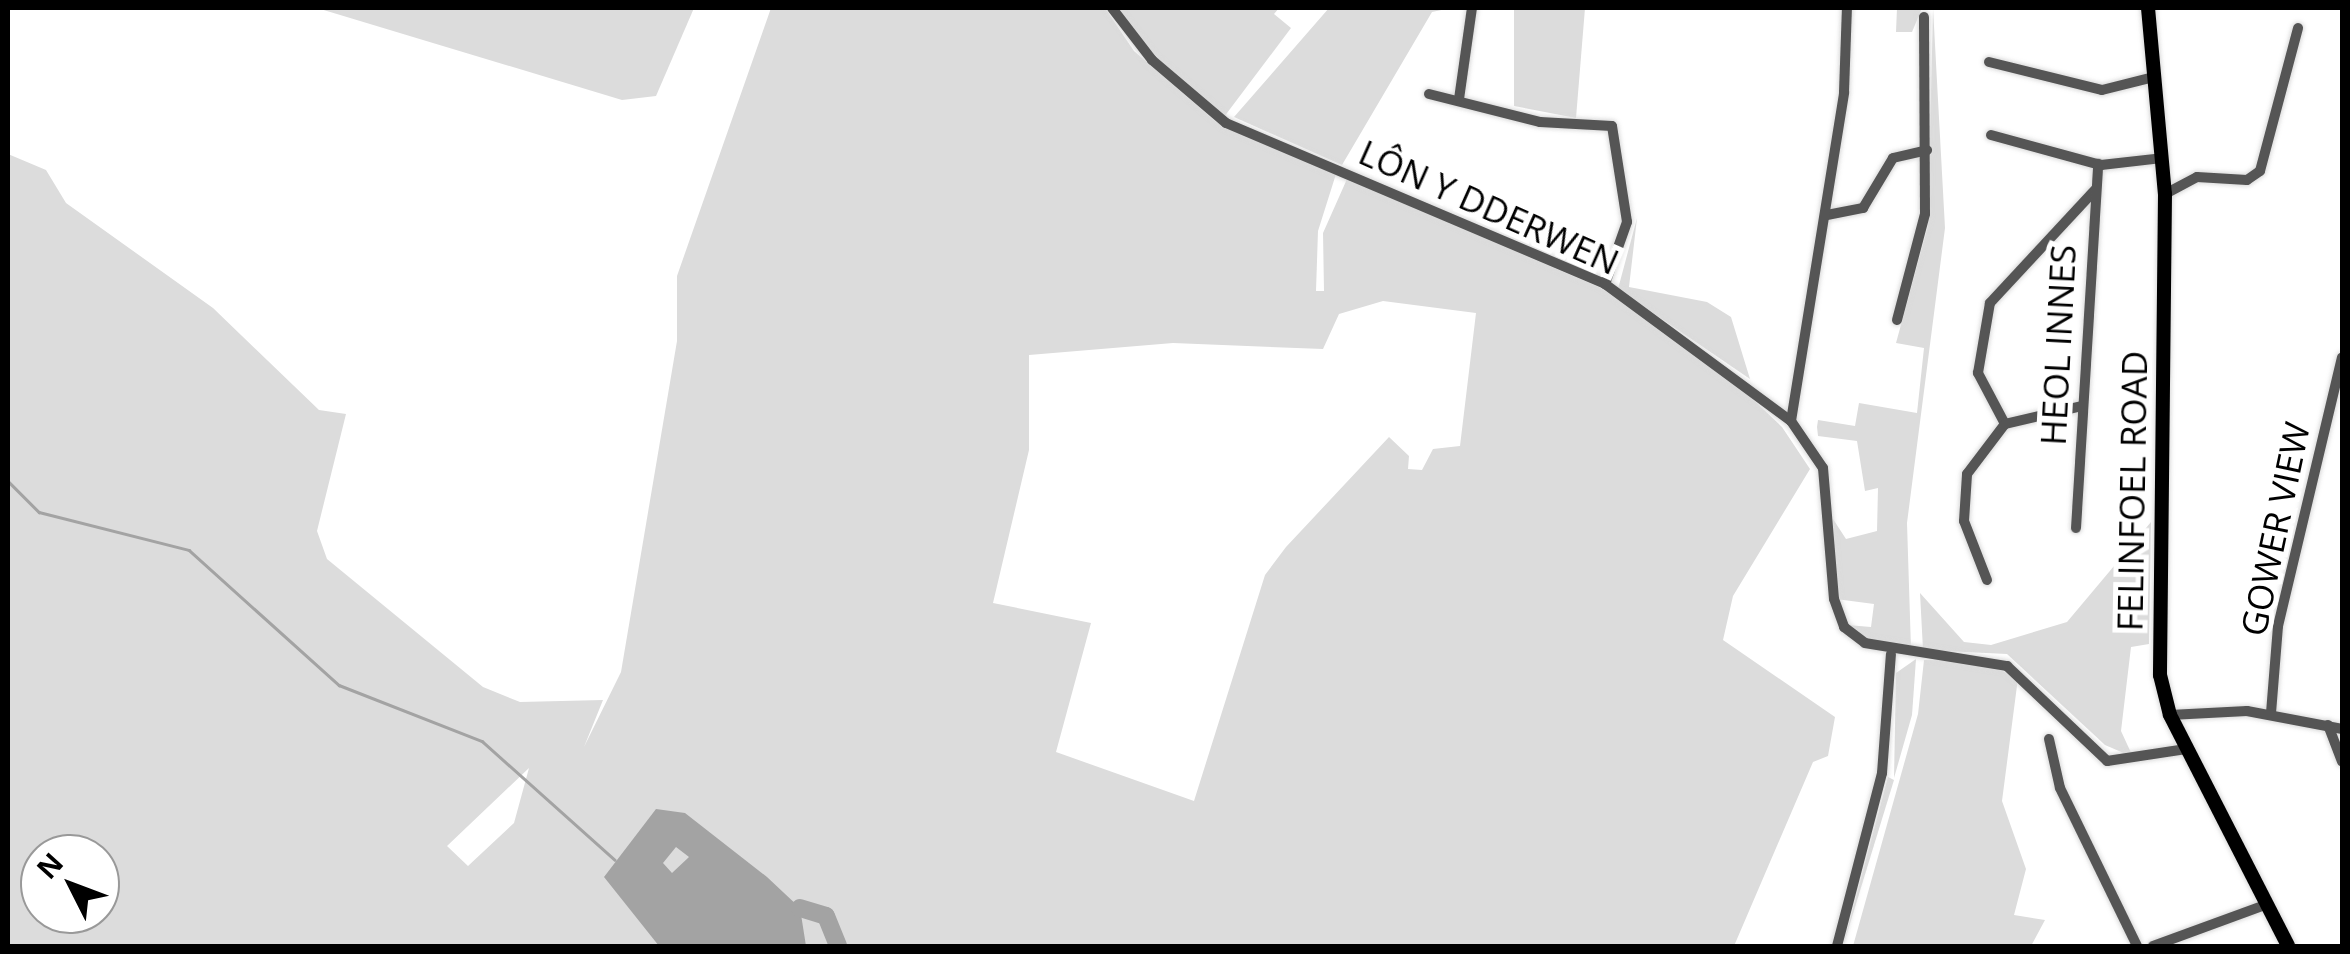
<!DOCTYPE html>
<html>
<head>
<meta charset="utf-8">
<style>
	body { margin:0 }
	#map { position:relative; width:2350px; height:954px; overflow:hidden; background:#fff; font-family:"Open Sans",sans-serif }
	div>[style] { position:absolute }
	.green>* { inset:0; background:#dcdcdc }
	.water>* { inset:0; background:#a3a3a3 }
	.stream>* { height:2.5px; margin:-1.25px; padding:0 1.25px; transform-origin:1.25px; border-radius:1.25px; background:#a3a3a3 }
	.river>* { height:18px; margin:-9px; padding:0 9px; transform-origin:9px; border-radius:9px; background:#a3a3a3 }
	.roads { filter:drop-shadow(0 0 2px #dbdbdb) drop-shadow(0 0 2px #dbdbdb) }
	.minor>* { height:10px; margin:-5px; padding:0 5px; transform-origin:5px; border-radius:5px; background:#555 }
	.major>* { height:14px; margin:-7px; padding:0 7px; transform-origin:7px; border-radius:7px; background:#000 }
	span { translate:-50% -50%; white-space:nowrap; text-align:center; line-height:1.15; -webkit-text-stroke:10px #fff; paint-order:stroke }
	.street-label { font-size:35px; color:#000 }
	.frame { position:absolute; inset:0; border:10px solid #000; pointer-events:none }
	.north { position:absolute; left:20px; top:834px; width:100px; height:100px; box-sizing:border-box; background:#fff; border:2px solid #999; border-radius:50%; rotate:312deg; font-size:28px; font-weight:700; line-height:40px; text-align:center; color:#000 }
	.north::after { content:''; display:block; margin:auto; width:35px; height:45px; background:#000; clip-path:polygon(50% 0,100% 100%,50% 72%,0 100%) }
</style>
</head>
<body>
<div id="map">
	<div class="green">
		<div style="clip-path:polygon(317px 8px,694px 8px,656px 96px,622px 100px)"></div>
		<div style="clip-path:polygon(evenodd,771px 8px,1105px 8px,1134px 51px,1216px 122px,1336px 174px,1318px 231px,1316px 291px,1324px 291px,1323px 233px,1347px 179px,1601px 288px,1726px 374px,1782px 427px,1810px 469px,1733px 596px,1723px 640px,1835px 717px,1828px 756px,1813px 762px,1734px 946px,8px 946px,8px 154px,46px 170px,66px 203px,213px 308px,319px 410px,346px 414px,317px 531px,327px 559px,483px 687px,520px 702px,603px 700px,584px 747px,621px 672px,677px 341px,677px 276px,771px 8px,1383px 301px,1476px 313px,1460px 446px,1433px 449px,1422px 470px,1408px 469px,1409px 456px,1389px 437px,1286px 547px,1265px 575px,1194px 801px,1056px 752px,1091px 623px,993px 603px,1029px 450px,1029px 355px,1173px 343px,1323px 349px,1339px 314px,1383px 301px,771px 8px,529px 768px,514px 823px,468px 866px,447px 846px,529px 768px,771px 8px,40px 854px,100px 854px,100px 914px,40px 914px,40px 854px)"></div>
		<div style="clip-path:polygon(1118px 8px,1279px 8px,1274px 14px,1291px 28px,1224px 117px,1159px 61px)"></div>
		<div style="clip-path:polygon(1329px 8px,1451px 8px,1432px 12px,1342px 165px,1234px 117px)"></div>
		<div style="clip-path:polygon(1514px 8px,1585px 8px,1576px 118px,1514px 106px)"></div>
		<div style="clip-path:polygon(1897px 8px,1922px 8px,1912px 32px,1896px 32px)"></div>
		<div style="clip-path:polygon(1933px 8px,1945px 228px,1907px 523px,1911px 649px,1866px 641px,1847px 625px,1871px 627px,1874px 604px,1836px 599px,1833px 519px,1846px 539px,1877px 531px,1878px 488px,1865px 491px,1857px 441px,1818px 436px,1817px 427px,1818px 420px,1855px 426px,1859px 403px,1917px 413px,1924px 348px,1896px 343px,1928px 226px)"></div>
		<div style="clip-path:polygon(1637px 218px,1629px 287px,1707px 302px,1731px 317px,1750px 379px,1618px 289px)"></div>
		<div style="clip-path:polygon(2151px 522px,2149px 644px,2131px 647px,2121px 731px,2133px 757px,2105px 745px,2007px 654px,1923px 650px,1920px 593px,1964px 642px,1991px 645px,2067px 622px)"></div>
		<div style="clip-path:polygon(1916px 659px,1912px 715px,1894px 778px,1896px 673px)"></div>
		<div style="clip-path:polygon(1924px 660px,1980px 661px,2018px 678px,2002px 801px,2026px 869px,2014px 915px,2045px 920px,2031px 946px,1853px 946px,1918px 714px)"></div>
		<div style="clip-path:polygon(1888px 777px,1894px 780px,1843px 946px)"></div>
	</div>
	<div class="water">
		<div style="clip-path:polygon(evenodd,656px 809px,685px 813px,767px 877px,800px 908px,806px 946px,659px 946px,604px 877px,656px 809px,676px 847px,689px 857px,672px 873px,663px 863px,676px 847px)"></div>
	</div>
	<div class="stream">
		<div style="left:8px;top:481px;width:44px;rotate:45deg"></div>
		<div style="left:39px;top:512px;width:155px;rotate:14.2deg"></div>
		<div style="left:189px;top:550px;width:202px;rotate:42deg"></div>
		<div style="left:339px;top:685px;width:154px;rotate:21.4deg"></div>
		<div style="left:482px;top:741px;width:178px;rotate:41.8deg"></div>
	</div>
	<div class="river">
		<div style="left:800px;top:908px;width:27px;rotate:17deg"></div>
		<div style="left:826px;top:916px;width:32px;rotate:68deg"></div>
	</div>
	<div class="roads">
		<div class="minor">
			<div style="left:1112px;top:8px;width:66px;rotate:52.4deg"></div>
			<div style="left:1152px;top:60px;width:97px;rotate:40.4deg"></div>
			<div style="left:1226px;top:123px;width:412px;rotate:23deg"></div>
			<div style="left:1605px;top:284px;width:231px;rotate:36.4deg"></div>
			<div style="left:1791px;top:421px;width:57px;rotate:55.8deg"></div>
			<div style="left:1823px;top:468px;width:131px;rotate:85.2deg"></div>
			<div style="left:1834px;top:599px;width:30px;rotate:70deg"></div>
			<div style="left:1844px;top:627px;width:26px;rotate:37deg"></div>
			<div style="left:1865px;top:643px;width:144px;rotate:9.2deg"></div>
			<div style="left:2007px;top:666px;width:138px;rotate:43.5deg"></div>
			<div style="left:2107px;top:761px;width:80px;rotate:-8.6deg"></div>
			<div style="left:1989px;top:62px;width:116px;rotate:13.9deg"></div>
			<div style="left:2102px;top:90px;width:54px;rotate:-14deg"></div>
			<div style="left:1429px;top:94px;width:114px;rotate:14.2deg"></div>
			<div style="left:1540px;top:122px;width:72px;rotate:3.2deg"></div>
			<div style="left:1612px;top:126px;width:97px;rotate:81.1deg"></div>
			<div style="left:1627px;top:222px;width:66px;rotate:109.5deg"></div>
			<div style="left:1459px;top:99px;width:92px;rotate:-81.9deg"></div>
			<div style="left:1991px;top:135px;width:114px;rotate:15.3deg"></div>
			<div style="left:2101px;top:165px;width:61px;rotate:-6.5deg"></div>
			<div style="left:2165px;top:194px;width:36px;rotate:-28deg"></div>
			<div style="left:2197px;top:177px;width:50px;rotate:3.4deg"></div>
			<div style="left:2247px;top:180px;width:16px;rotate:-35deg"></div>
			<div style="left:2260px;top:171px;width:148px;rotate:-75.1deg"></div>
			<div style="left:1827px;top:215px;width:37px;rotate:-11deg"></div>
			<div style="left:1863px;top:208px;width:58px;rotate:-59deg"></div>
			<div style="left:1893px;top:158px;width:35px;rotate:-13deg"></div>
			<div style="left:1897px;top:320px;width:110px;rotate:-75.2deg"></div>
			<div style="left:1925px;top:214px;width:197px;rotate:-90.3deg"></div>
			<div style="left:1791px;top:421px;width:333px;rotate:-80.8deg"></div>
			<div style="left:1844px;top:92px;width:84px;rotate:-88deg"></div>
			<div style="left:2005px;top:424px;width:58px;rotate:-117.9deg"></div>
			<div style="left:1978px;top:373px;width:71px;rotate:-80.3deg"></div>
			<div style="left:1990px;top:303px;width:154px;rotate:-47.1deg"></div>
			<div style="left:2076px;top:528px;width:365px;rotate:-86.5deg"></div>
			<div style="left:1987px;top:580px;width:63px;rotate:-111.3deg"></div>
			<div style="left:1964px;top:521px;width:47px;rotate:-86.3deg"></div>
			<div style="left:1967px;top:474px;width:63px;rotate:-52.8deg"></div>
			<div style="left:2005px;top:424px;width:79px;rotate:-13.2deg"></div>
			<div style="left:2271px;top:713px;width:87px;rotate:-85.4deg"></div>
			<div style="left:2278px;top:626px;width:276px;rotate:-76.6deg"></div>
			<div style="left:2170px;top:715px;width:77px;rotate:-3deg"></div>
			<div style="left:2247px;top:711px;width:97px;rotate:10.7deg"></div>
			<div style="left:2328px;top:725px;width:39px;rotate:69deg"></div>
			<div style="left:2049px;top:739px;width:50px;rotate:77.3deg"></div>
			<div style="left:2060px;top:788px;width:176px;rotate:64deg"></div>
			<div style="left:1837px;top:946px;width:179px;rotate:-75.4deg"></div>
			<div style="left:1882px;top:773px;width:119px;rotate:-85.7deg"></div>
			<div style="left:2153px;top:946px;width:119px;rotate:-20.1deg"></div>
		</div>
		<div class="major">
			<div style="left:2148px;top:8px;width:187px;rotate:84.8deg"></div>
			<div style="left:2165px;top:194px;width:481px;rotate:90.6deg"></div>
			<div style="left:2160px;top:675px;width:41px;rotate:76deg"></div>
			<div style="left:2170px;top:715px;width:259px;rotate:62.9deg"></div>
		</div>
	</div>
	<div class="street-label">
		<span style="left:1489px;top:207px;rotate:24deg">LÔN Y DDERWEN</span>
		<span style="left:2058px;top:345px;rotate:-87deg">HEOL INNES</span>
		<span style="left:2132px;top:491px;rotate:-89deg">FELINFOEL ROAD</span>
		<span style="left:2275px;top:529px;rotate:-78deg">GOWER VIEW</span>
	</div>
	<div class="frame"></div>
	<div class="north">N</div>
</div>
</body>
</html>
